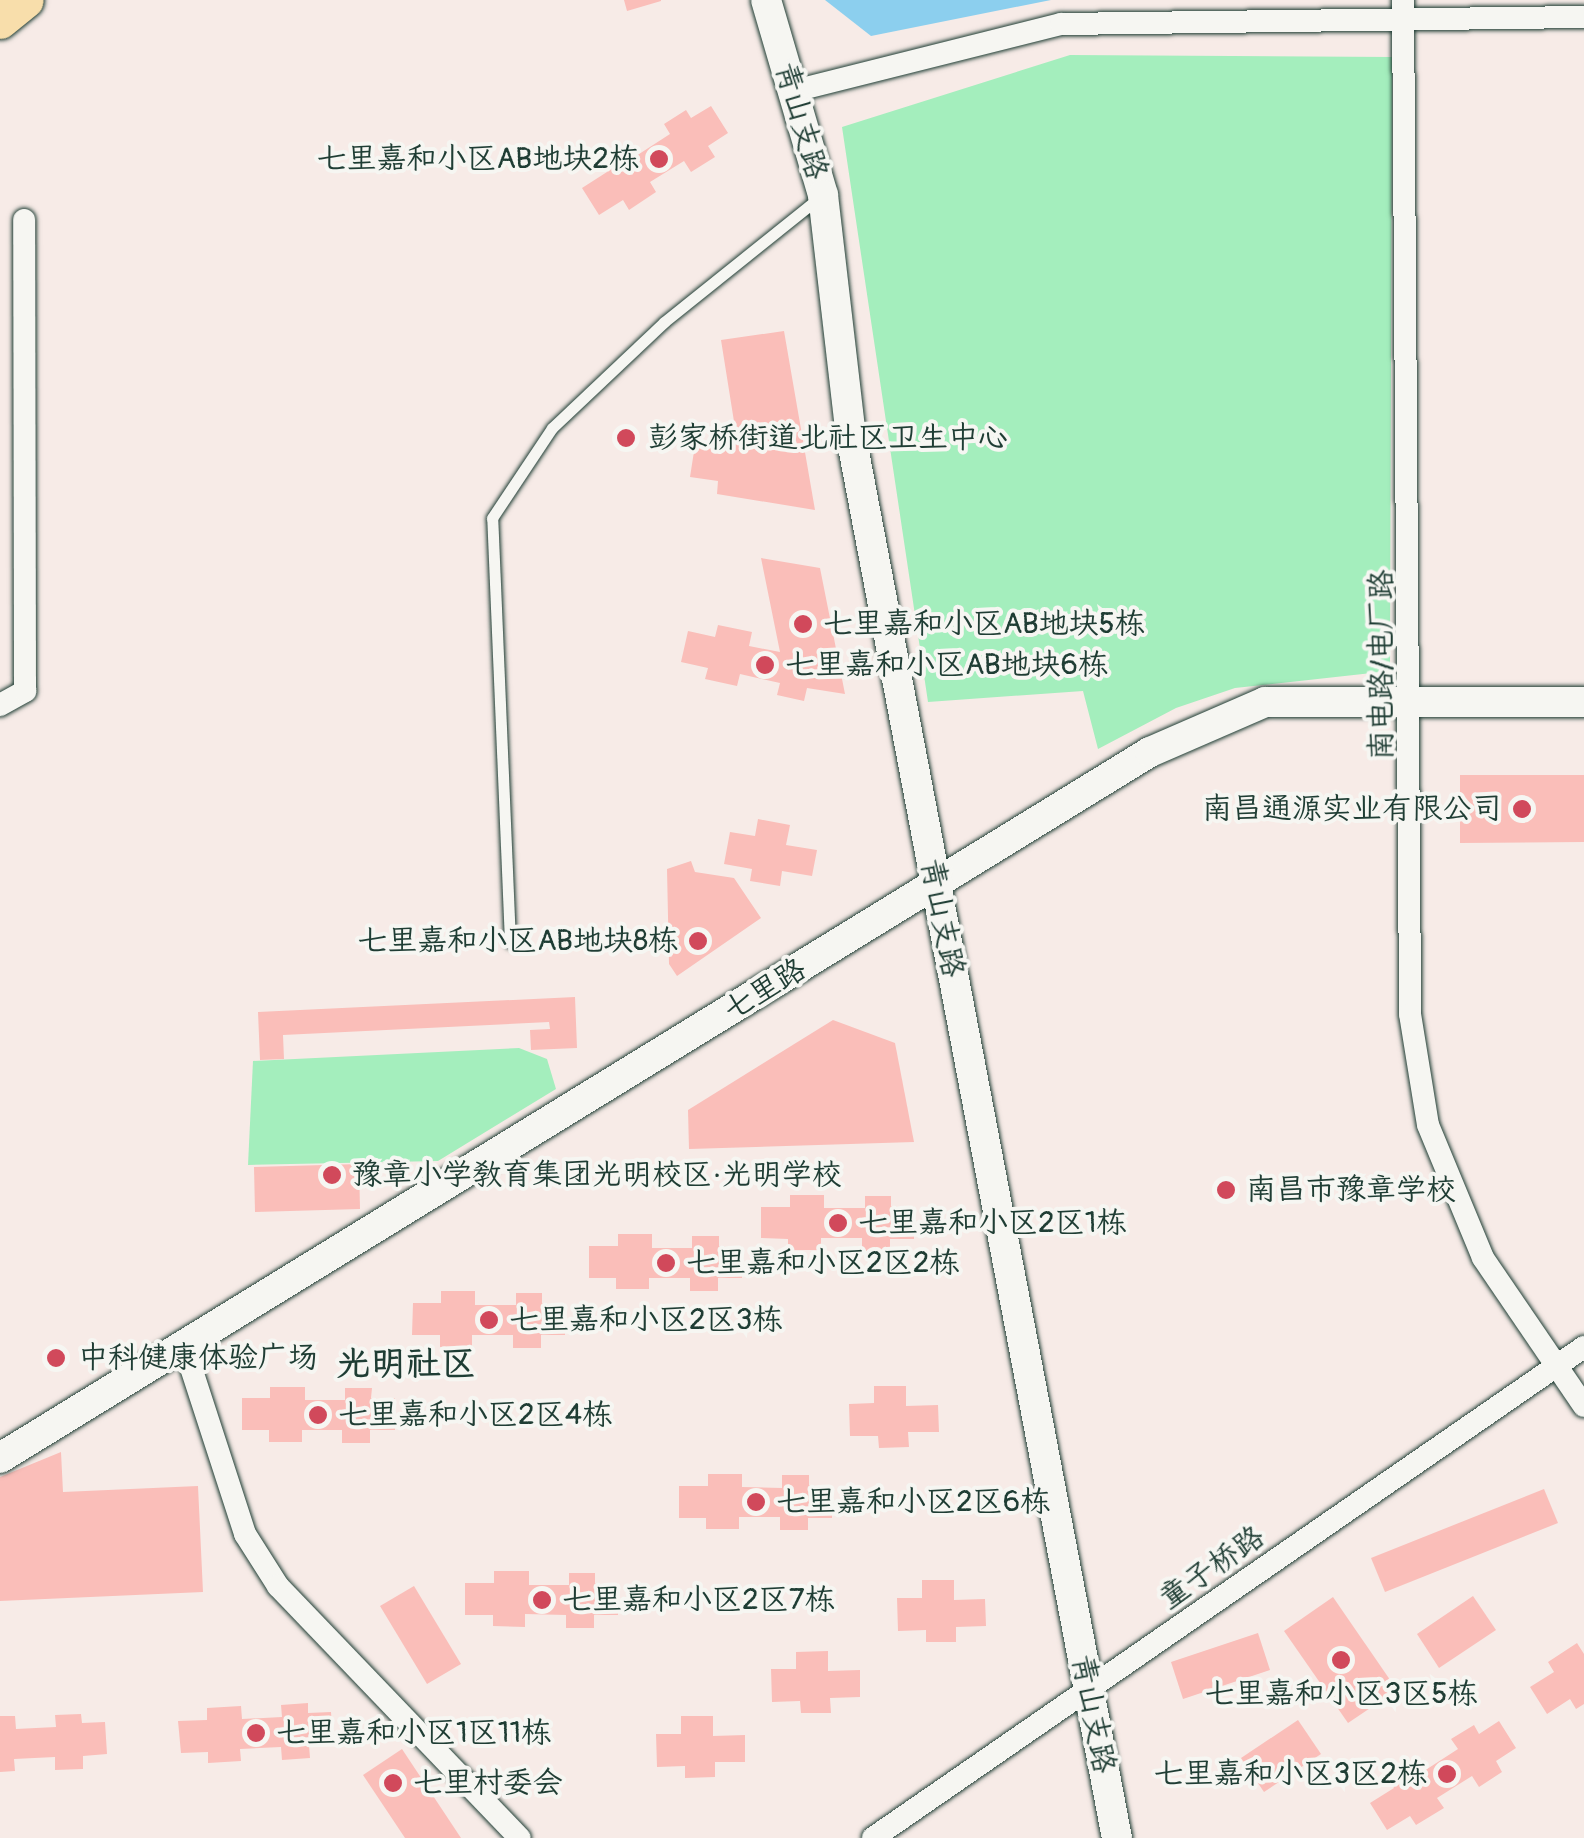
<!DOCTYPE html>
<html>
<head>
<meta charset="utf-8">
<style>
	body { margin:0 }
	#map { position:relative; width:1584px; height:1838px; overflow:hidden; background:#f7ebe7; font-family:Pangolin,"LXGW WenKai TC",sans-serif }
	div>[style] { position:absolute }
	.green>* { inset:0; background:#a4eebd }
	.water>* { inset:0; background:#8ccfee }
	.building>* { inset:0; background:#fabeb9 }
	.roads { filter:drop-shadow(0 0 2px #1f3d34) drop-shadow(0 0 2px #1f3d34) }
	.lane>* { height:11px; margin:-5.5px; padding:0 5.5px; transform-origin:5.5px; border-radius:5.5px; background:#f6f6f2 }
	.street>* { height:22px; margin:-11px; padding:0 11px; transform-origin:11px; border-radius:11px; background:#f6f6f2 }
	.secondary>* { height:30px; margin:-15px; padding:0 15px; transform-origin:15px; border-radius:15px; background:#f6f6f2 }
	.primary>* { height:35px; margin:-17.5px; padding:0 17.5px; transform-origin:17.5px; border-radius:17.5px; background:#f8deab }
	.dots>* { width:28px; height:28px; translate:-50% -50%; box-sizing:border-box; border:5px solid #f6f6f2; border-radius:50% }
	span { translate:-50% -50%; white-space:nowrap; text-align:center; line-height:1.15; -webkit-text-stroke:8px #f6f6f2; paint-order:stroke }
	.street-label { font-size:30px; color:#1f3d34 }
	.poi-label { font-size:30px; color:#1f3d34 }
	.right { translate:-100% -50%; text-align:right }
	.left { translate:0 -50%; text-align:left }
	.quarter-label { font-size:35px; color:#1f3d34; font-weight:700 }
</style>
</head>
<body>
<div id="map">
	<div class="green">
		<div style="clip-path:polygon(1070px 55px,1392px 57px,1390px 671px,1235px 688px,1176px 708px,1098px 749px,1083px 691px,928px 702px,842px 127px)"></div>
		<div style="clip-path:polygon(519px 1048px,547px 1059px,556px 1089px,438px 1161px,248px 1165px,253px 1061px)"></div>
	</div>
	<div class="water">
		<div style="clip-path:polygon(825px 0,1051px 0,871px 36px)"></div>
	</div>
	<div class="building">
		<div style="clip-path:polygon(624px 0,661px 0,661px 1px,627px 11px)"></div>
		<div style="clip-path:polygon(711px 106px,728px 133px,708px 146px,715px 157px,691px 172px,684px 161px,650px 182px,656px 192px,629px 210px,623px 200px,599px 215px,582px 188px,607px 172px,600px 162px,629px 144px,636px 156px,670px 134px,664px 124px,686px 110px,691px 118px)"></div>
		<div style="clip-path:polygon(784px 331px,815px 510px,717px 494px,718px 481px,690px 477px,695px 445px,720px 449px,722px 432px,736px 434px,721px 340px)"></div>
		<div style="clip-path:polygon(761px 558px,820px 568px,845px 694px,807px 688px,804px 701px,777px 695px,780px 683px,740px 674px,737px 686px,705px 679px,708px 668px,681px 662px,688px 631px,715px 637px,718px 625px,752px 632px,749px 646px,780px 652px)"></div>
		<div style="clip-path:polygon(1460px 775px,1584px 775px,1584px 842px,1460px 843px)"></div>
		<div style="clip-path:polygon(758px 819px,790px 825px,786px 845px,817px 850px,812px 876px,782px 871px,780px 886px,750px 881px,752px 869px,724px 864px,730px 832px,755px 836px)"></div>
		<div style="clip-path:polygon(691px 861px,695px 872px,734px 878px,761px 918px,677px 976px,669px 964px,667px 869px)"></div>
		<div style="clip-path:polygon(575px 997px,577px 1048px,531px 1050px,530px 1030px,550px 1029px,549px 1022px,283px 1035px,284px 1059px,260px 1060px,258px 1012px)"></div>
		<div style="clip-path:polygon(833px 1020px,895px 1043px,914px 1142px,689px 1149px,688px 1110px)"></div>
		<div style="clip-path:polygon(359px 1164px,360px 1209px,255px 1212px,254px 1167px)"></div>
		<div style="clip-path:polygon(790px 1195px,824px 1195px,824px 1208px,865px 1208px,865px 1196px,891px 1196px,891px 1206px,914px 1206px,914px 1239px,890px 1239px,890px 1251px,862px 1251px,862px 1238px,821px 1238px,821px 1250px,788px 1250px,788px 1239px,761px 1238px,761px 1207px,790px 1207px)"></div>
		<div style="clip-path:polygon(618px 1234px,652px 1234px,652px 1248px,692px 1248px,692px 1236px,719px 1236px,719px 1246px,742px 1246px,742px 1278px,718px 1278px,718px 1291px,690px 1291px,690px 1278px,649px 1278px,649px 1289px,616px 1289px,616px 1278px,589px 1278px,589px 1246px,618px 1246px)"></div>
		<div style="clip-path:polygon(441px 1291px,475px 1291px,475px 1305px,516px 1305px,516px 1293px,542px 1293px,542px 1303px,565px 1303px,565px 1335px,541px 1335px,541px 1348px,513px 1348px,513px 1335px,472px 1335px,472px 1347px,440px 1347px,440px 1335px,412px 1335px,413px 1303px,441px 1303px)"></div>
		<div style="clip-path:polygon(874px 1386px,906px 1386px,906px 1406px,938px 1405px,939px 1432px,908px 1432px,909px 1447px,879px 1448px,878px 1436px,850px 1436px,849px 1404px,874px 1403px)"></div>
		<div style="clip-path:polygon(270px 1387px,305px 1387px,305px 1400px,345px 1400px,345px 1388px,372px 1388px,371px 1398px,395px 1398px,395px 1430px,370px 1430px,370px 1443px,342px 1443px,342px 1430px,302px 1430px,302px 1442px,269px 1442px,269px 1430px,242px 1430px,242px 1398px,270px 1398px)"></div>
		<div style="clip-path:polygon(61px 1452px,63px 1492px,198px 1486px,203px 1592px,0 1601px,0 1477px)"></div>
		<div style="clip-path:polygon(708px 1474px,742px 1474px,742px 1487px,782px 1488px,782px 1475px,809px 1475px,809px 1485px,832px 1486px,832px 1518px,808px 1518px,808px 1530px,780px 1530px,780px 1517px,739px 1517px,739px 1529px,706px 1529px,706px 1518px,679px 1518px,679px 1486px,708px 1486px)"></div>
		<div style="clip-path:polygon(1544px 1489px,1558px 1523px,1385px 1592px,1371px 1558px)"></div>
		<div style="clip-path:polygon(494px 1571px,529px 1571px,529px 1585px,569px 1585px,569px 1573px,595px 1573px,595px 1583px,618px 1583px,618px 1615px,594px 1615px,594px 1628px,566px 1628px,566px 1615px,525px 1614px,525px 1627px,493px 1626px,493px 1615px,465px 1615px,465px 1583px,494px 1583px)"></div>
		<div style="clip-path:polygon(922px 1580px,954px 1580px,954px 1600px,985px 1599px,986px 1626px,956px 1627px,956px 1642px,926px 1642px,926px 1630px,898px 1631px,897px 1598px,922px 1598px)"></div>
		<div style="clip-path:polygon(414px 1586px,461px 1664px,427px 1684px,380px 1606px)"></div>
		<div style="clip-path:polygon(1473px 1596px,1496px 1630px,1439px 1668px,1417px 1634px)"></div>
		<div style="clip-path:polygon(1333px 1597px,1397px 1690px,1348px 1723px,1284px 1631px)"></div>
		<div style="clip-path:polygon(1258px 1633px,1270px 1670px,1183px 1699px,1171px 1662px)"></div>
		<div style="clip-path:polygon(1577px 1643px,1584px 1654px,1584px 1704px,1576px 1709px,1570px 1699px,1547px 1714px,1530px 1687px,1554px 1672px,1548px 1662px)"></div>
		<div style="clip-path:polygon(828px 1651px,828px 1671px,860px 1670px,860px 1697px,830px 1698px,831px 1713px,801px 1713px,800px 1701px,772px 1702px,771px 1669px,796px 1669px,796px 1652px)"></div>
		<div style="clip-path:polygon(308px 1703px,308px 1713px,331px 1712px,333px 1744px,309px 1745px,310px 1758px,282px 1760px,281px 1747px,240px 1749px,241px 1761px,208px 1763px,208px 1752px,181px 1753px,178px 1721px,207px 1720px,207px 1708px,241px 1706px,242px 1719px,282px 1717px,281px 1705px)"></div>
		<div style="clip-path:polygon(81px 1714px,82px 1723px,105px 1722px,107px 1754px,83px 1756px,83px 1769px,55px 1770px,55px 1757px,14px 1759px,15px 1771px,0 1772px,0 1716px,15px 1716px,16px 1729px,56px 1727px,55px 1715px)"></div>
		<div style="clip-path:polygon(681px 1716px,713px 1716px,713px 1736px,745px 1735px,745px 1762px,715px 1762px,715px 1777px,685px 1778px,685px 1766px,657px 1767px,656px 1734px,681px 1734px)"></div>
		<div style="clip-path:polygon(1298px 1720px,1321px 1754px,1264px 1792px,1241px 1758px)"></div>
		<div style="clip-path:polygon(1499px 1721px,1516px 1748px,1496px 1761px,1502px 1772px,1479px 1787px,1472px 1776px,1437px 1798px,1444px 1808px,1416px 1825px,1410px 1816px,1387px 1830px,1370px 1803px,1394px 1788px,1388px 1778px,1417px 1759px,1424px 1771px,1458px 1749px,1451px 1739px,1474px 1725px,1479px 1734px)"></div>
		<div style="clip-path:polygon(402px 1749px,461px 1838px,405px 1838px,363px 1775px)"></div>
	</div>
	<div class="roads">
		<div class="lane">
			<div style="left:510px;top:942px;width:424px;rotate:-92.4deg"></div>
			<div style="left:492px;top:518px;width:108px;rotate:-56.3deg"></div>
			<div style="left:552px;top:428px;width:154px;rotate:-43.4deg"></div>
			<div style="left:664px;top:322px;width:198px;rotate:-38.7deg"></div>
		</div>
		<div class="street">
			<div style="left:1403px;top:0;width:1014px;rotate:89.6deg"></div>
			<div style="left:1410px;top:1014px;width:112px;rotate:80.8deg"></div>
			<div style="left:1428px;top:1125px;width:144px;rotate:67.5deg"></div>
			<div style="left:1483px;top:1258px;width:179px;rotate:55.7deg"></div>
			<div style="left:794px;top:91px;width:275px;rotate:-14.1deg"></div>
			<div style="left:1061px;top:24px;width:523px;rotate:-0.77deg"></div>
			<div style="left:0;top:705px;width:29px;rotate:-29deg"></div>
			<div style="left:25px;top:691px;width:471px;rotate:-90.1deg"></div>
			<div style="left:184px;top:1346px;width:198px;rotate:72deg"></div>
			<div style="left:245px;top:1534px;width:62px;rotate:57.6deg"></div>
			<div style="left:278px;top:1586px;width:349px;rotate:46.2deg"></div>
			<div style="left:873px;top:1838px;width:864px;rotate:-34.63deg"></div>
		</div>
		<div class="secondary">
			<div style="left:766px;top:0;width:203px;rotate:73.7deg"></div>
			<div style="left:823px;top:195px;width:243px;rotate:83.4deg"></div>
			<div style="left:851px;top:436px;width:1427px;rotate:79.26deg"></div>
			<div style="left:0;top:1458px;width:1349px;rotate:-31.55deg"></div>
			<div style="left:1150px;top:752px;width:125px;rotate:-23.5deg"></div>
			<div style="left:1265px;top:702px;width:319px"></div>
		</div>
		<div class="primary">
			<div style="left:0;top:21px;width:33px;rotate:-39deg"></div>
		</div>
	</div>
	<div class="dots">
		<div style="left:659px;top:159px;background:#d1495b"></div>
		<div style="left:626px;top:438px;background:#d1495b"></div>
		<div style="left:803px;top:624px;background:#d1495b"></div>
		<div style="left:765px;top:665px;background:#d1495b"></div>
		<div style="left:1522px;top:809px;background:#d1495b"></div>
		<div style="left:698px;top:941px;background:#d1495b"></div>
		<div style="left:332px;top:1175px;background:#d1495b"></div>
		<div style="left:1226px;top:1190px;background:#d1495b"></div>
		<div style="left:838px;top:1223px;background:#d1495b"></div>
		<div style="left:666px;top:1263px;background:#d1495b"></div>
		<div style="left:489px;top:1320px;background:#d1495b"></div>
		<div style="left:56px;top:1358px;background:#d1495b"></div>
		<div style="left:318px;top:1415px;background:#d1495b"></div>
		<div style="left:756px;top:1502px;background:#d1495b"></div>
		<div style="left:542px;top:1600px;background:#d1495b"></div>
		<div style="left:1341px;top:1660px;background:#d1495b"></div>
		<div style="left:256px;top:1733px;background:#d1495b"></div>
		<div style="left:1447px;top:1774px;background:#d1495b"></div>
		<div style="left:393px;top:1783px;background:#d1495b"></div>
	</div>
	<div class="street-label">
		<span style="left:801px;top:121px;rotate:74deg">青山支路</span>
		<span style="left:1382px;top:665px;rotate:-90deg">南电路/电厂路</span>
		<span style="left:942px;top:918px;rotate:79deg">青山支路</span>
		<span style="left:765px;top:990px;rotate:-31deg">七里路</span>
		<span style="left:1212px;top:1568px;rotate:-35deg">童子桥路</span>
		<span style="left:1093px;top:1714px;rotate:79deg">青山支路</span>
	</div>
	<div class="poi-label">
		<span class="right" style="left:639px;top:159px">七里嘉和小区AB地块2栋</span>
		<span class="left" style="left:648px;top:438px">彭家桥街道北社区卫生中心</span>
		<span class="left" style="left:823px;top:624px">七里嘉和小区AB地块5栋</span>
		<span class="left" style="left:785px;top:665px">七里嘉和小区AB地块6栋</span>
		<span class="right" style="left:1502px;top:809px">南昌通源实业有限公司</span>
		<span class="right" style="left:678px;top:941px">七里嘉和小区AB地块8栋</span>
		<span class="left" style="left:352px;top:1175px">豫章小学教育集团光明校区·光明学校</span>
		<span class="left" style="left:1246px;top:1190px">南昌市豫章学校</span>
		<span class="left" style="left:858px;top:1223px">七里嘉和小区2区1栋</span>
		<span class="left" style="left:686px;top:1263px">七里嘉和小区2区2栋</span>
		<span class="left" style="left:509px;top:1320px">七里嘉和小区2区3栋</span>
		<span class="left" style="left:78px;top:1358px">中科健康体验广场</span>
		<span class="left" style="left:338px;top:1415px">七里嘉和小区2区4栋</span>
		<span class="left" style="left:776px;top:1502px">七里嘉和小区2区6栋</span>
		<span class="left" style="left:562px;top:1600px">七里嘉和小区2区7栋</span>
		<span style="left:1341px;top:1694px">七里嘉和小区3区5栋</span>
		<span class="left" style="left:276px;top:1733px">七里嘉和小区1区11栋</span>
		<span class="right" style="left:1427px;top:1774px">七里嘉和小区3区2栋</span>
		<span class="left" style="left:413px;top:1783px">七里村委会</span>
	</div>
	<div class="quarter-label">
		<span style="left:406px;top:1364px">光明社区</span>
	</div>
</div>
</body>
</html>
